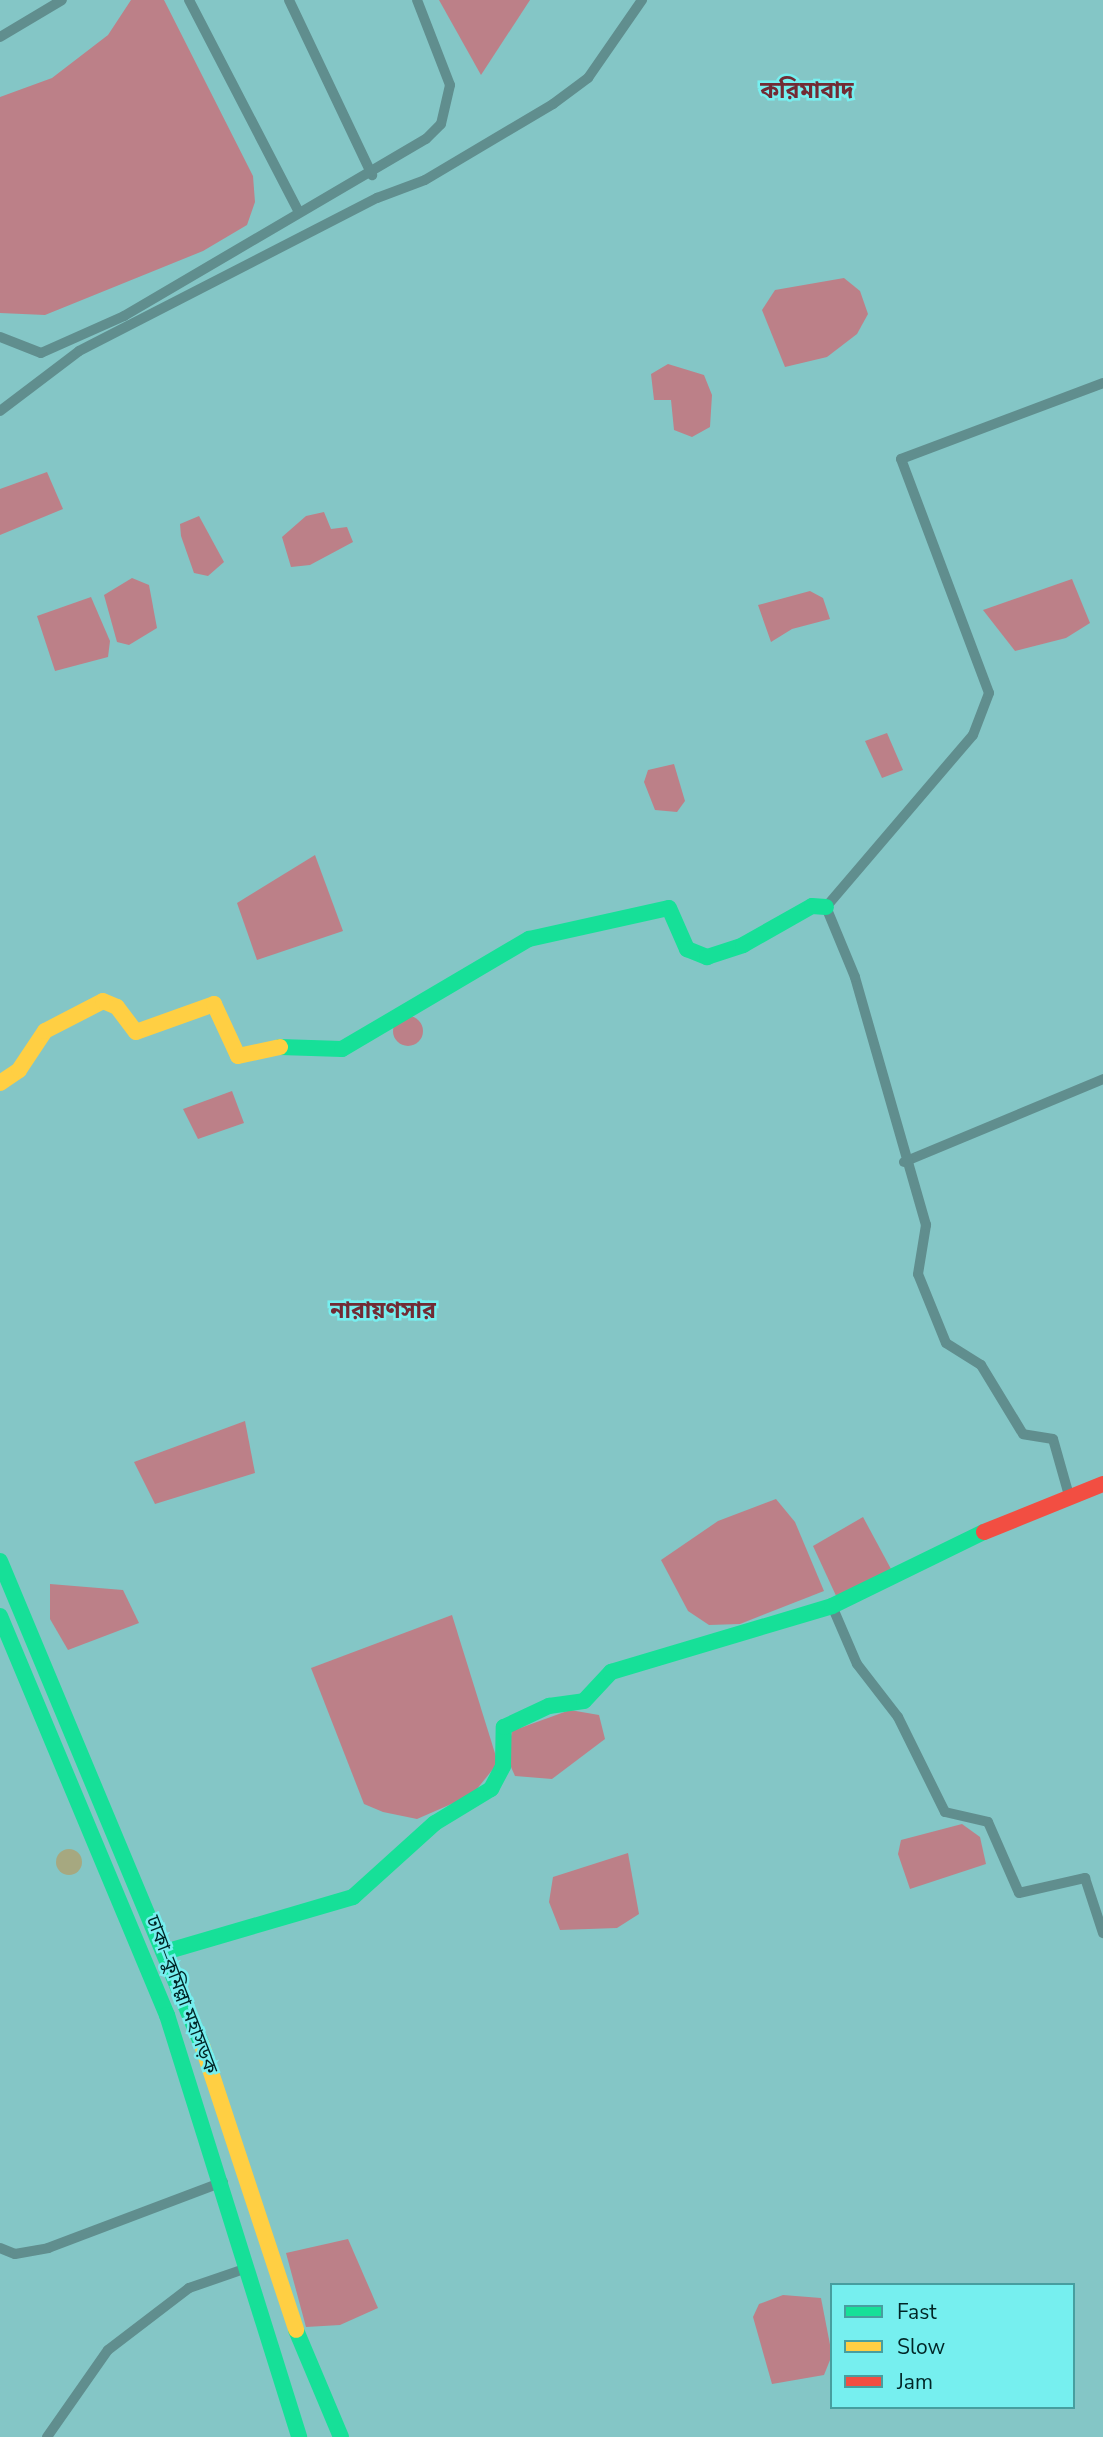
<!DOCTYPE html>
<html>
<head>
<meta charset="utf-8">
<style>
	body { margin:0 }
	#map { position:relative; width:1103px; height:2437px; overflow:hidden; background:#84c6c6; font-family:"Nunito Sans","Noto Sans Bengali",sans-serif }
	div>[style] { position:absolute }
	.green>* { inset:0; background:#a6a880 }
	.round { border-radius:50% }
	.water>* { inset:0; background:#bc8088 }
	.street>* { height:10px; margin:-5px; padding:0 5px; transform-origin:5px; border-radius:5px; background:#608e8e }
	.fast>* { height:16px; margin:-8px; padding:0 8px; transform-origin:8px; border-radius:8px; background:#16e098 }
	.slow>* { height:16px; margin:-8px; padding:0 8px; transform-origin:8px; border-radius:8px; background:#ffcf43 }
	.jam>* { height:16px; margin:-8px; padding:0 8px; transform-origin:8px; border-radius:8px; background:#f24e42 }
	span { translate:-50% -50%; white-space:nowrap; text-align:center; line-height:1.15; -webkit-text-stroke:5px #76efef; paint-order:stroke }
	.street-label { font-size:19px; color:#002526 }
	.quarter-label { font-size:23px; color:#722b34; font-weight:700 }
	.legend { position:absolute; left:830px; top:2283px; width:245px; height:126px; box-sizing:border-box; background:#76efef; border:2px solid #479e9f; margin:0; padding:9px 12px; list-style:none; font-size:21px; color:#002526 }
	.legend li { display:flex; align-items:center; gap:14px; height:35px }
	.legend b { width:35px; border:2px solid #479e9f }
</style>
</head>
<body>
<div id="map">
	<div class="green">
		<div class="round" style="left:56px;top:1849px;width:26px;height:26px"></div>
	</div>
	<div class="water">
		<div style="clip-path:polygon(131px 0,164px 0,253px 176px,255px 202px,247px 225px,203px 251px,45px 315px,0 313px,0 97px,52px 78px,108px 35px)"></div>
		<div style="clip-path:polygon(439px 0,530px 0,481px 75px)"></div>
		<div style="clip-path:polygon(844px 278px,860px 291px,868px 314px,857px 334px,827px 357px,785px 367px,762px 310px,775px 290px)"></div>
		<div style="clip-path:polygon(668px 364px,704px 375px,712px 395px,710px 427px,692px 437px,674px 430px,671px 400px,654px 400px,651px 374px)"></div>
		<div style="clip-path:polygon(47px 472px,63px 509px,0 535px,0 489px)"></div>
		<div style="clip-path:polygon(324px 512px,331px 529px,347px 527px,353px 542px,310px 565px,291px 567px,282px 537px,306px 516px)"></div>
		<div style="clip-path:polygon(199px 516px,224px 562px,208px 576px,194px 573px,181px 536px,180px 524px)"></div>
		<div style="clip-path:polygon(132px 578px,149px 585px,157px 628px,129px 645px,117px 642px,104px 595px)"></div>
		<div style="clip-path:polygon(1072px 579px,1090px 623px,1066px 638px,1015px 651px,983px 610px)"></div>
		<div style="clip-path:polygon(810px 591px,823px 598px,830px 619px,792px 629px,771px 642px,758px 605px)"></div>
		<div style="clip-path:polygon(91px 597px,110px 641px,108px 657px,55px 671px,37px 616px)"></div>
		<div style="clip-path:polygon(887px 733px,903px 770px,882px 778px,865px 741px)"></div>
		<div style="clip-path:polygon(674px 764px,685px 801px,677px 812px,655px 810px,644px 782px,648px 770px)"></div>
		<div style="clip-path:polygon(315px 855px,343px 931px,257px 960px,237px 903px)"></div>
		<div class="round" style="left:393px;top:1016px;width:30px;height:30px"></div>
		<div style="clip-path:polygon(232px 1091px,244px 1123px,198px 1139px,183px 1109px)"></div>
		<div style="clip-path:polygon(245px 1421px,255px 1473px,155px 1504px,134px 1462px)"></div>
		<div style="clip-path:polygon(776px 1499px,795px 1522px,824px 1591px,740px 1624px,709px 1625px,688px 1611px,661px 1560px,718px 1521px)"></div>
		<div style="clip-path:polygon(863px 1517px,891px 1569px,838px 1600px,813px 1546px)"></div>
		<div style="clip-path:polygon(50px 1584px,123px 1590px,139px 1623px,68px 1650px,50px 1619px)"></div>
		<div style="clip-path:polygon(452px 1615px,498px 1763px,472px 1795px,417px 1819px,383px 1812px,364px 1804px,311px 1668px)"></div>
		<div style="clip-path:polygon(570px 1710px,599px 1715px,605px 1739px,552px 1779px,515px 1776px,507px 1758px,512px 1731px)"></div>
		<div style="clip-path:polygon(962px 1824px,980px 1837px,986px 1864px,910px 1889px,898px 1854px,901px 1840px)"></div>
		<div style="clip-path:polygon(628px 1853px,639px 1914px,617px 1928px,560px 1930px,549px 1902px,553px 1877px)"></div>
		<div style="clip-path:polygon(348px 2239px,378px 2308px,340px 2325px,306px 2327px,286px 2253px)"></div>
		<div style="clip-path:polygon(783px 2295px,821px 2298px,832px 2355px,824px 2375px,772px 2384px,753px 2317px,759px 2304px)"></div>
	</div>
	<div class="street">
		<div style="left:189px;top:0;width:239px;rotate:62.6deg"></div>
		<div style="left:289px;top:0;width:194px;rotate:64.6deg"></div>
		<div style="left:0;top:37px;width:72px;rotate:-30.8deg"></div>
		<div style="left:0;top:337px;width:44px;rotate:21.3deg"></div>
		<div style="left:41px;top:353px;width:91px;rotate:-24deg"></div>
		<div style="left:124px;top:316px;width:350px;rotate:-30.4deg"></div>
		<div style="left:426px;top:139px;width:21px;rotate:-45deg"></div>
		<div style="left:441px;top:124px;width:40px;rotate:-77deg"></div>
		<div style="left:450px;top:85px;width:91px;rotate:-111.2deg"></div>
		<div style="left:0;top:411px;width:99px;rotate:-37.2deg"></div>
		<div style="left:79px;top:351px;width:335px;rotate:-27.2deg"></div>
		<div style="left:377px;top:198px;width:51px;rotate:-20.6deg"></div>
		<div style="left:425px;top:180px;width:149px;rotate:-30.7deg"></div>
		<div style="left:553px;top:104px;width:44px;rotate:-36.6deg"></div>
		<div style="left:588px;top:78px;width:95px;rotate:-55.3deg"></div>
		<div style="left:904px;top:1162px;width:216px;rotate:-22.6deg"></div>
		<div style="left:1070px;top:1499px;width:62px;rotate:-105.8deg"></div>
		<div style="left:1053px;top:1439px;width:30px;rotate:-171deg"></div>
		<div style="left:1023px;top:1434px;width:81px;rotate:-121.3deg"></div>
		<div style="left:981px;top:1365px;width:41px;rotate:-147.8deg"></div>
		<div style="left:946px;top:1343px;width:74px;rotate:-112.1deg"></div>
		<div style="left:918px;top:1274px;width:50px;rotate:-80.7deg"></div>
		<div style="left:926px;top:1225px;width:258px;rotate:-106deg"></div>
		<div style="left:855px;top:977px;width:76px;rotate:-112.5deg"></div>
		<div style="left:826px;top:907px;width:226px;rotate:-49.5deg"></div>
		<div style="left:973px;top:735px;width:45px;rotate:-69.1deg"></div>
		<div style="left:989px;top:693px;width:250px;rotate:-110.6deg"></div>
		<div style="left:901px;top:459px;width:216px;rotate:-20.6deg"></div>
		<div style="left:832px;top:1606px;width:63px;rotate:66.7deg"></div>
		<div style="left:857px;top:1664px;width:67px;rotate:52.3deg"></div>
		<div style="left:898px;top:1717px;width:106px;rotate:63.7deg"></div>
		<div style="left:945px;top:1812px;width:44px;rotate:13.1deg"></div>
		<div style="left:988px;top:1822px;width:77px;rotate:66.4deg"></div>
		<div style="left:1019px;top:1893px;width:68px;rotate:-12.8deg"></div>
		<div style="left:1085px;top:1878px;width:58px;rotate:71.9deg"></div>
		<div style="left:0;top:2248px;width:16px;rotate:22deg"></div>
		<div style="left:15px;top:2254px;width:34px;rotate:-10deg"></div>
		<div style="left:48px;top:2248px;width:187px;rotate:-20.7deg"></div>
		<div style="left:47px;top:2437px;width:106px;rotate:-55deg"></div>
		<div style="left:108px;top:2350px;width:102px;rotate:-37.4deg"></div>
		<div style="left:189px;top:2288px;width:61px;rotate:-19deg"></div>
	</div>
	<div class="fast">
		<div style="left:280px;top:1047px;width:62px;rotate:1.8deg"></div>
		<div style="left:342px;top:1049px;width:217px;rotate:-30.5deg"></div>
		<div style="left:529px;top:939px;width:143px;rotate:-12.5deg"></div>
		<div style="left:669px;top:908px;width:45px;rotate:66.3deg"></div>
		<div style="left:687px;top:949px;width:22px;rotate:22deg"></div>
		<div style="left:707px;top:957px;width:38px;rotate:-18deg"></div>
		<div style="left:743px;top:945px;width:79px;rotate:-29.5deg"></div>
		<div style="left:812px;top:906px;width:14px;rotate:4deg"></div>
		<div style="left:0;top:1561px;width:524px;rotate:67.35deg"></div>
		<div style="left:0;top:1616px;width:433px;rotate:67.3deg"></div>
		<div style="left:167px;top:2015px;width:442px;rotate:72.6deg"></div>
		<div style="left:165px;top:1952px;width:196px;rotate:-16.3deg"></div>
		<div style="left:353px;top:1897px;width:110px;rotate:-42.1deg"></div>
		<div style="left:435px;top:1823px;width:66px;rotate:-31.3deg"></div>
		<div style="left:491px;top:1789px;width:26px;rotate:-62deg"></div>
		<div style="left:503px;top:1766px;width:39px;rotate:-89deg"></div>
		<div style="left:504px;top:1727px;width:50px;rotate:-25deg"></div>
		<div style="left:549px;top:1706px;width:35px;rotate:-8deg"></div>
		<div style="left:584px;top:1701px;width:40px;rotate:-47deg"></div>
		<div style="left:611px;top:1672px;width:231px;rotate:-16.6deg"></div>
		<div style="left:832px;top:1606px;width:169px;rotate:-26deg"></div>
		<div style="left:296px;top:2330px;width:116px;rotate:67.2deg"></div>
	</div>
	<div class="slow">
		<div style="left:0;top:1083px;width:23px;rotate:-34deg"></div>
		<div style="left:19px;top:1070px;width:47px;rotate:-56.3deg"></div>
		<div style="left:45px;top:1031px;width:65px;rotate:-27.3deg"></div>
		<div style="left:103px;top:1001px;width:15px;rotate:23deg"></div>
		<div style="left:117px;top:1007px;width:31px;rotate:53deg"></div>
		<div style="left:136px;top:1032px;width:83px;rotate:-19.7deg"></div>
		<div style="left:214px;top:1004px;width:57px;rotate:65.2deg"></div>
		<div style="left:238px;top:1056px;width:43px;rotate:-12.1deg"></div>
		<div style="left:202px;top:2045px;width:300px;rotate:71.7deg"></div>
	</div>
	<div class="jam">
		<div style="left:984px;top:1532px;width:128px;rotate:-22deg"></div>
	</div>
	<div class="street-label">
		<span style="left:181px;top:1995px;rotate:69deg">ঢাকা–কুমিল্লা মহাসড়ক</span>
	</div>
	<div class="quarter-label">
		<span style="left:807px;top:91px">করিমাবাদ</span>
		<span style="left:383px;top:1311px">নারায়ণসার</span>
	</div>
	<ul class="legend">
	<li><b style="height:9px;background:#16e098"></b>Fast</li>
	<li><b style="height:9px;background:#ffcf43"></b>Slow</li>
	<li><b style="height:9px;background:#f24e42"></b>Jam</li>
	</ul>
</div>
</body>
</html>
